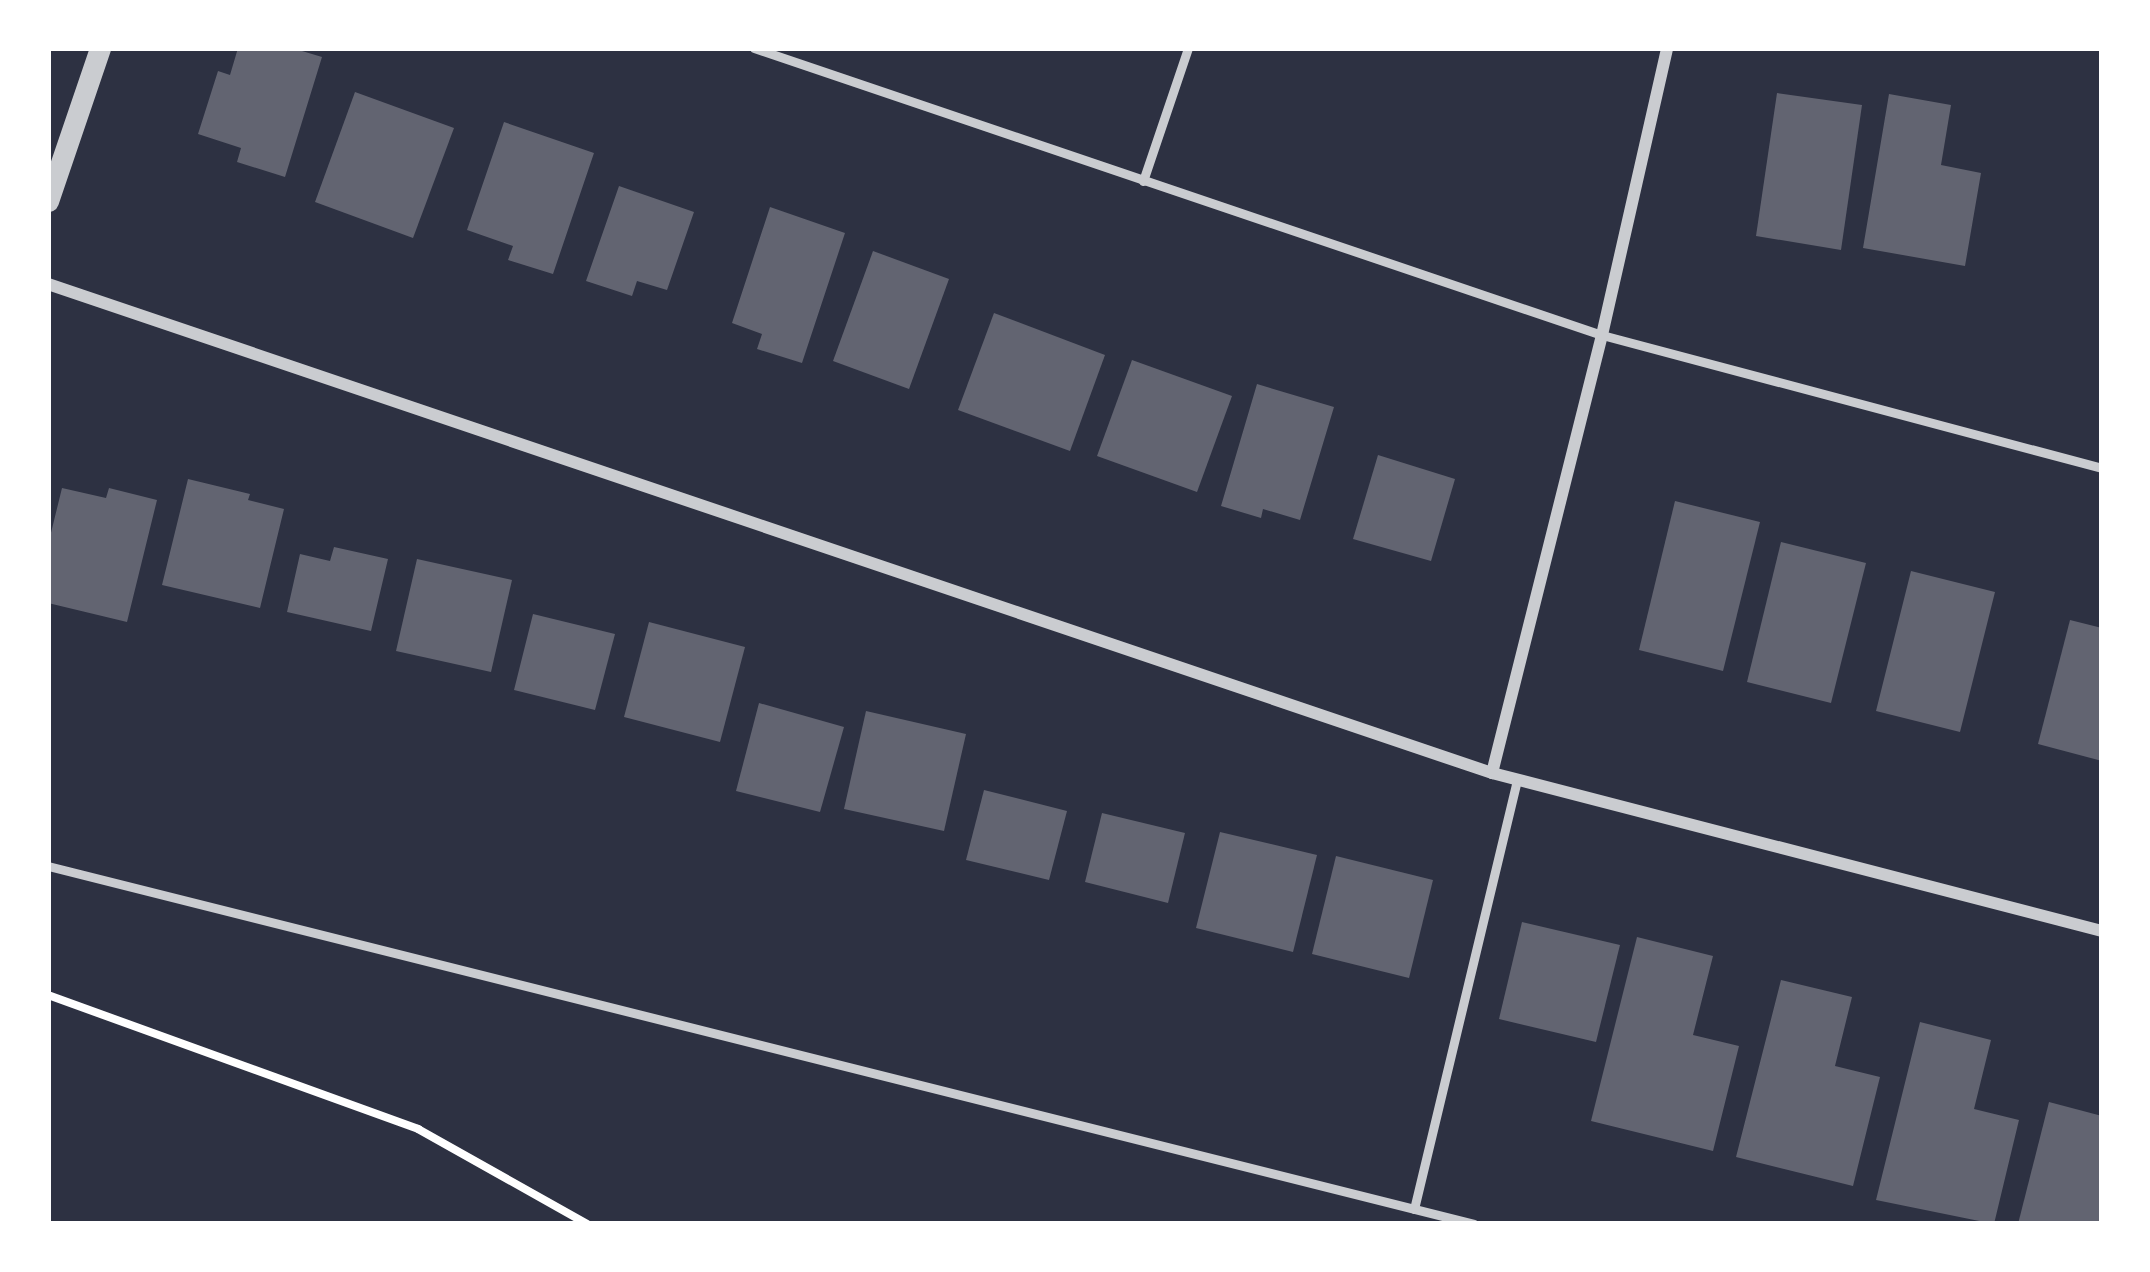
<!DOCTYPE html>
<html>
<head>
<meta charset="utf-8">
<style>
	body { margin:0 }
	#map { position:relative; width:2150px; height:1272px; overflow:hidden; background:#2d3142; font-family:"Exo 2",sans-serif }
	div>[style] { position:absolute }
	.building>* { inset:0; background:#626471 }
	.path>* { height:8px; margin:-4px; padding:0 4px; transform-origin:4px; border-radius:4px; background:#fff }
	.service>* { height:9px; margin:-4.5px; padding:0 4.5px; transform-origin:4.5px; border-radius:4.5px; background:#caccd0 }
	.minor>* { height:12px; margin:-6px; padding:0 6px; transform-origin:6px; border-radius:6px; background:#caccd0 }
	.tertiary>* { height:21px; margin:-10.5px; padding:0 10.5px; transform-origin:10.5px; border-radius:10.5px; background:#caccd0 }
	span { translate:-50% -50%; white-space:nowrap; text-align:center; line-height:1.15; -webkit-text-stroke:12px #fff; paint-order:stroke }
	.frame { position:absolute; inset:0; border:51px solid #fff; pointer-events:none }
</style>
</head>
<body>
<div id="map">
	<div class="building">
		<div style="clip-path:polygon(238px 48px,292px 48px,322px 57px,285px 177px,237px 162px,241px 148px,198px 134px,218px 71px,230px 75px)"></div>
		<div style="clip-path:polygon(355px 92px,454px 128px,413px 238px,315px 202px)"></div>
		<div style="clip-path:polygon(1777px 93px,1862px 105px,1841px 250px,1756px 236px)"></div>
		<div style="clip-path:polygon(1889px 94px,1951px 105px,1941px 165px,1981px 173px,1965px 266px,1863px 248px)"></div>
		<div style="clip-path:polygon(504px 122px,594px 153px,553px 274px,508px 260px,513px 246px,467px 230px)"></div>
		<div style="clip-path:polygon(619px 186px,694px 212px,667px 290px,637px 281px,632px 296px,586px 281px)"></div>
		<div style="clip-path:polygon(770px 207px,845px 233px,802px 363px,757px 349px,762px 334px,732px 323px)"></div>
		<div style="clip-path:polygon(873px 251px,949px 279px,909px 389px,833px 361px)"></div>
		<div style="clip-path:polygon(994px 313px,1105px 355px,1070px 451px,958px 410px)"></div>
		<div style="clip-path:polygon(1132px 360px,1232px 396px,1197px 492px,1097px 456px)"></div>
		<div style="clip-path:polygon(1257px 384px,1334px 407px,1300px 520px,1263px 509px,1261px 518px,1221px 506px)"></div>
		<div style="clip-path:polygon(1378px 455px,1455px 479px,1431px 561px,1353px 539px)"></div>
		<div style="clip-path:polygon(188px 479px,250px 494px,248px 500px,284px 509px,260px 608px,162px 585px)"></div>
		<div style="clip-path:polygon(62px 488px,106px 498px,109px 488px,157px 500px,127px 622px,48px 603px,48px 545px)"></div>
		<div style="clip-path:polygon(1675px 501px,1760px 522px,1723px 671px,1639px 650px)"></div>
		<div style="clip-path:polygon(1781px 542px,1866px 563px,1831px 703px,1747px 682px)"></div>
		<div style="clip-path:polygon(334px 547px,388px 559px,371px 631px,287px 612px,300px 554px,330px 561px)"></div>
		<div style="clip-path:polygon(417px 559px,512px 580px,491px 672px,396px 651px)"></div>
		<div style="clip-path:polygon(1911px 571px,1995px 592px,1960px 732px,1876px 711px)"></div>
		<div style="clip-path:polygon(533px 614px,615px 634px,595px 710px,514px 690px)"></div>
		<div style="clip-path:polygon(2070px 620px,2102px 628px,2102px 761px,2038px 744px)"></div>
		<div style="clip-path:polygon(649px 622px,745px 647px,720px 742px,624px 717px)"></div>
		<div style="clip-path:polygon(759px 703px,844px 727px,820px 812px,736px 791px)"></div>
		<div style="clip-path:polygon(866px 711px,966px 734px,944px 831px,844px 809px)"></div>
		<div style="clip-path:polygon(984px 790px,1067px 811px,1049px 880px,966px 860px)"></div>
		<div style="clip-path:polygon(1102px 813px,1185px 833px,1168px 903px,1085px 882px)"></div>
		<div style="clip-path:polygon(1220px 832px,1317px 855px,1293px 952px,1196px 928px)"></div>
		<div style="clip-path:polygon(1336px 856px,1433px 880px,1409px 978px,1312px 954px)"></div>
		<div style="clip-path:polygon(1522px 922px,1620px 945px,1596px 1042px,1499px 1019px)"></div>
		<div style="clip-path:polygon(1637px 937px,1713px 956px,1693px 1035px,1739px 1046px,1713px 1151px,1591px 1121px)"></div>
		<div style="clip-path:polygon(1781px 980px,1852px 997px,1835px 1066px,1880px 1077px,1853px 1186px,1736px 1157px)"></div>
		<div style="clip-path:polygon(1920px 1022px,1991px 1040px,1974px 1109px,2019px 1120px,1994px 1224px,1876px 1200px)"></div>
		<div style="clip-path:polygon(2049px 1102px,2102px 1116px,2102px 1224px,2018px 1224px)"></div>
	</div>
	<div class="path">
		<div style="left:48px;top:995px;width:394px;rotate:19.9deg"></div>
		<div style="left:418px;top:1129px;width:194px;rotate:29.3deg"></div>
	</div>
	<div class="service">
		<div style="left:754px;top:48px;width:895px;rotate:18.7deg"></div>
		<div style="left:1602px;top:335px;width:517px;rotate:14.9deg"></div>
		<div style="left:1143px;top:181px;width:140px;rotate:-71.3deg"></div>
		<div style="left:48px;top:866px;width:1470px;rotate:14.09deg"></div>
		<div style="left:1414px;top:1209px;width:442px;rotate:-76.5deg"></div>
	</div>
	<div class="minor">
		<div style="left:48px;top:284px;width:1525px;rotate:18.71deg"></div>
		<div style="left:1492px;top:773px;width:630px;rotate:14.52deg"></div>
		<div style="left:1492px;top:773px;width:452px;rotate:-75.9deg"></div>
		<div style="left:1602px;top:335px;width:294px;rotate:-77.2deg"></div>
	</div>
	<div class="tertiary">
		<div style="left:48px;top:201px;width:162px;rotate:-71.2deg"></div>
	</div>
	<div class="frame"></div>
</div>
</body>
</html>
